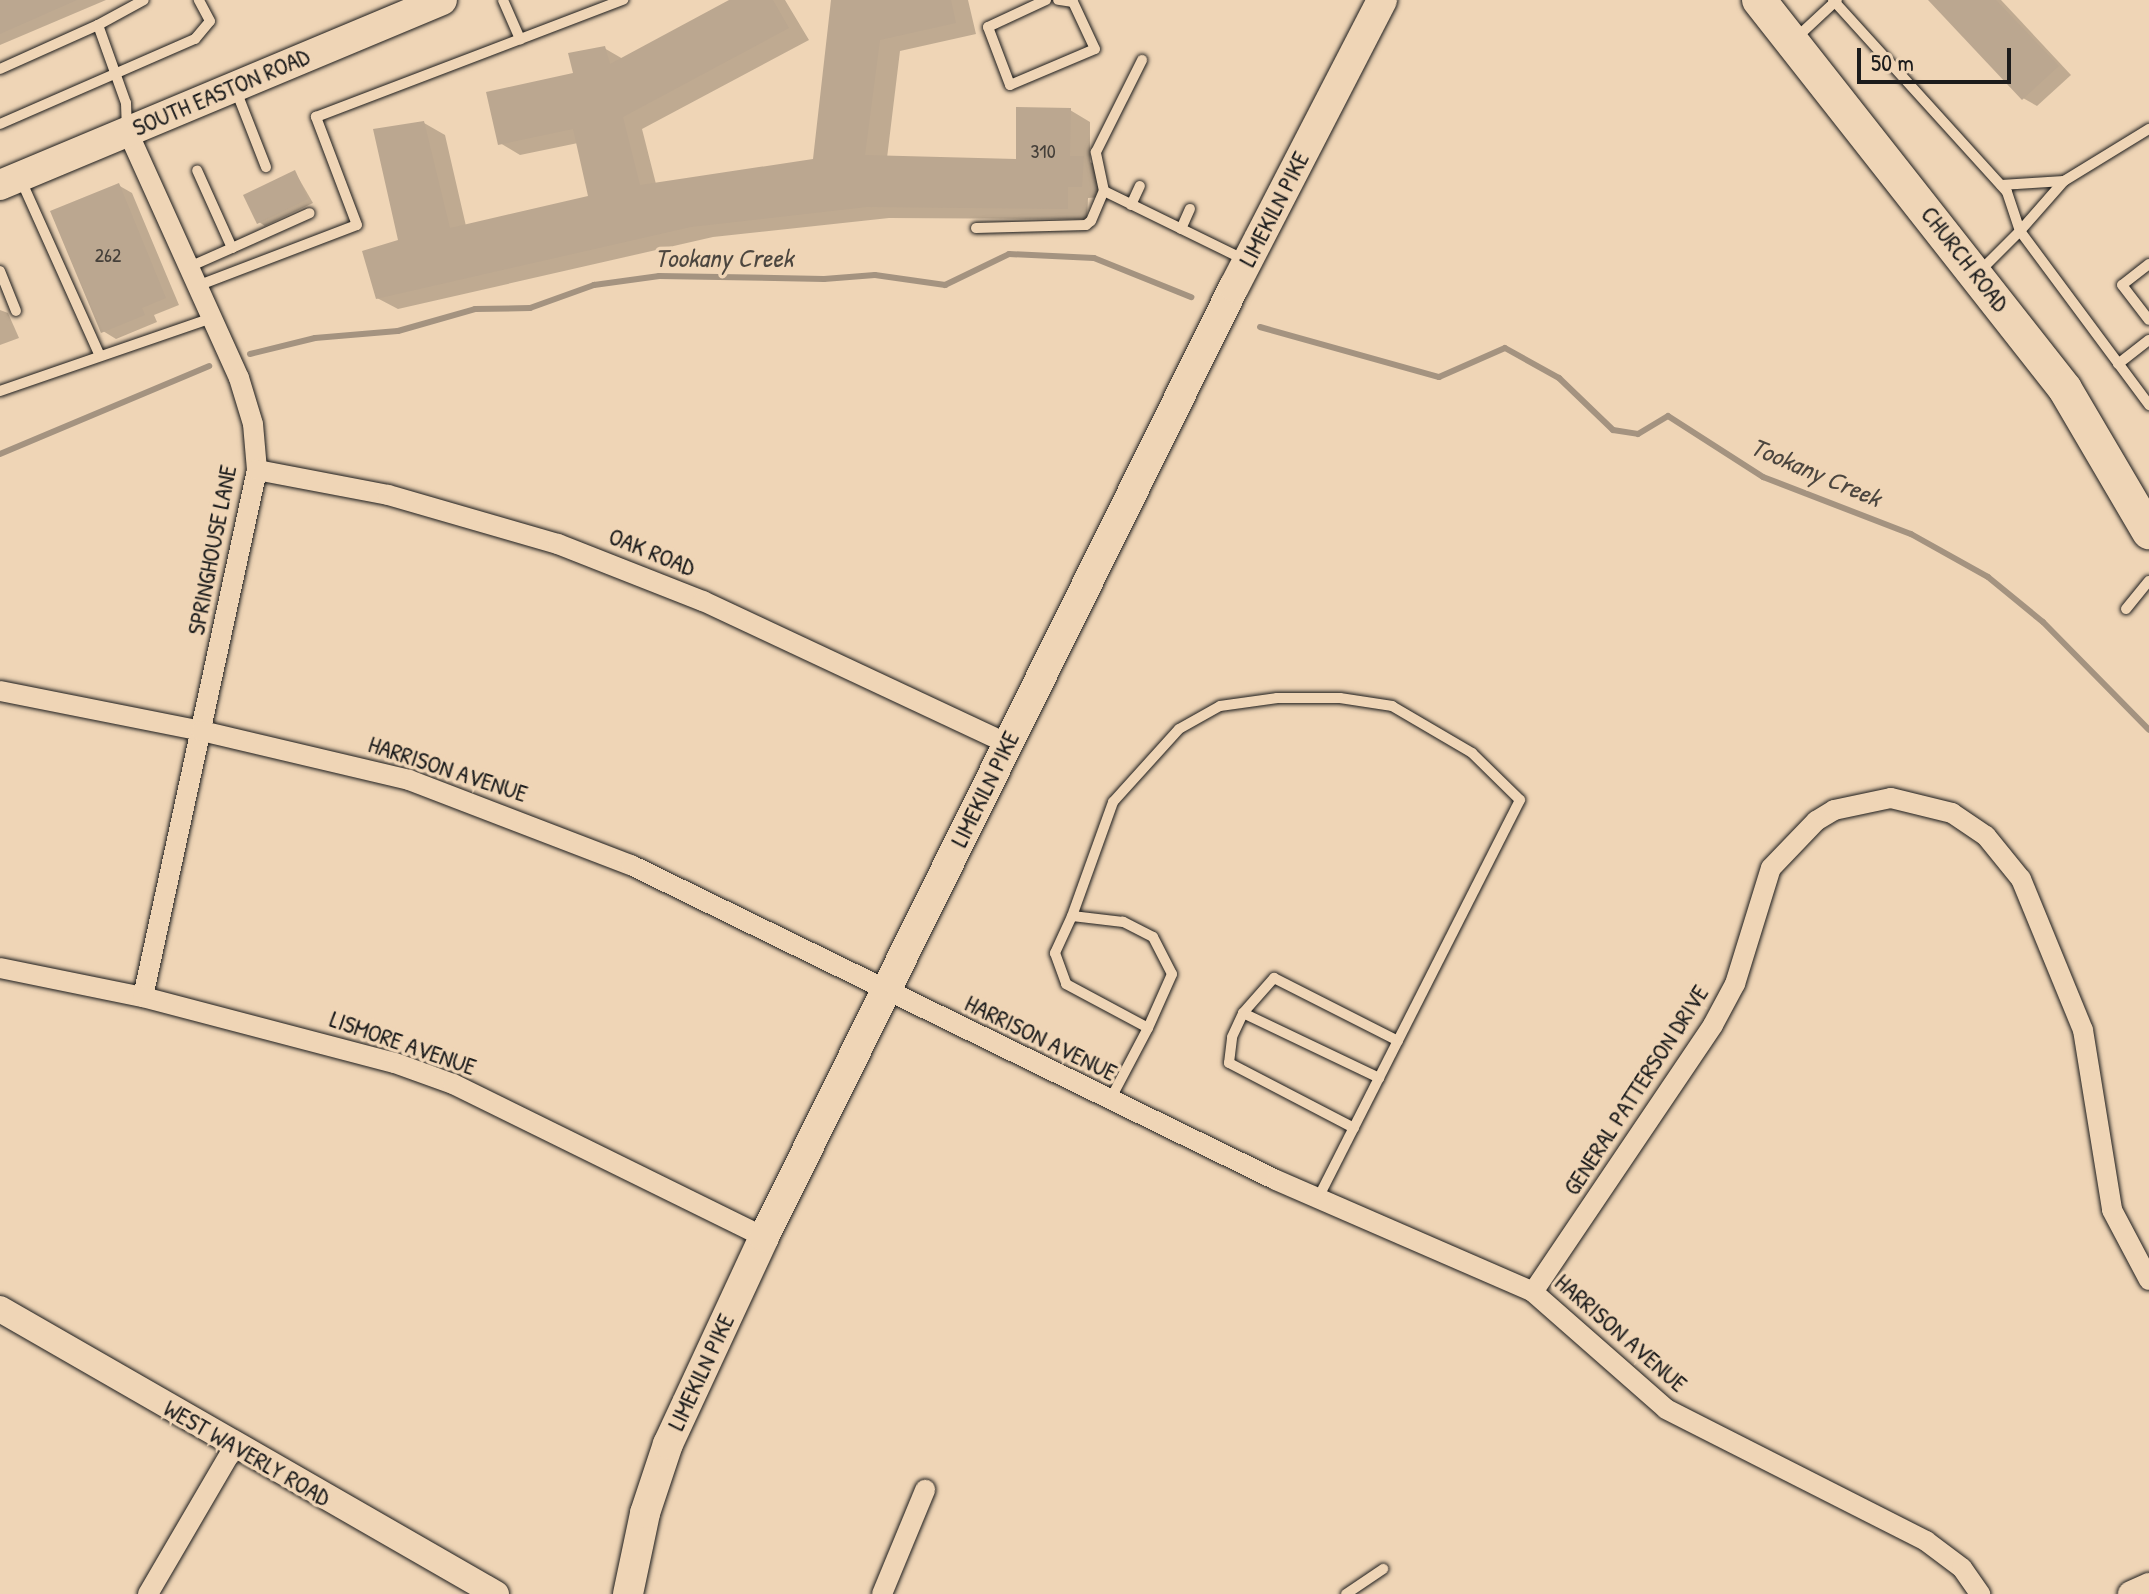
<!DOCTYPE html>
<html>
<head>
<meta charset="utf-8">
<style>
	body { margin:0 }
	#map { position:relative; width:2149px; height:1594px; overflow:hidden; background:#efd5b6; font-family:"Patrick Hand",sans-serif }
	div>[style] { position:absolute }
	.shadow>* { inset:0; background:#0003 }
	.stream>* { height:6px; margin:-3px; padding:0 3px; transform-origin:3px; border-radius:3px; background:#a49380 }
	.building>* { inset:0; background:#bba790 }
	.roads { filter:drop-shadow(0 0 2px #1c1c1c) drop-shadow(0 0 2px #1c1c1c) }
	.service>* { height:10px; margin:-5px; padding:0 5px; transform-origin:5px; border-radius:5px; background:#efd5b6 }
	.minor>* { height:20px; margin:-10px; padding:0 10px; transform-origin:10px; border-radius:10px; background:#efd5b6 }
	.tertiary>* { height:26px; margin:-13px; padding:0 13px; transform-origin:13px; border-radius:13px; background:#efd5b6 }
	.secondary>* { height:30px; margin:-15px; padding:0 15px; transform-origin:15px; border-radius:15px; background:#efd5b6 }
	.primary>* { height:34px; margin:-17px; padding:0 17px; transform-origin:17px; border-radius:17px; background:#efd5b6 }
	span { translate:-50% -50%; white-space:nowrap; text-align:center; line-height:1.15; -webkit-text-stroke:7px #efd5b6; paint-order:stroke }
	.number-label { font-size:20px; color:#443f39 }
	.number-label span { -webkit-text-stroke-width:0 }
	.street-label { font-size:24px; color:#1c1c1c }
	.water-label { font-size:26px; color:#4c463f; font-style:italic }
	.scale { position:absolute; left:1857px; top:48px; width:154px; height:36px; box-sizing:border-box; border:4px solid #1c1c1c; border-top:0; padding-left:10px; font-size:24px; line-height:28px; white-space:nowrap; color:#1c1c1c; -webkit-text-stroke:6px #efd5b6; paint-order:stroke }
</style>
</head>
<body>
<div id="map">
	<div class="shadow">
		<div style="clip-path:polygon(0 0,106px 0,0 45px)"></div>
		<div style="clip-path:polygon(733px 0,785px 0,809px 40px,642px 129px,656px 184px,815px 161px,833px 0,968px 0,976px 34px,900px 51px,887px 158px,1018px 161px,1070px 110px,1090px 122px,1090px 162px,1104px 170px,1102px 197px,1088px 198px,1087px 219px,889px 218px,713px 237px,398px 309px,377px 298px,401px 241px,424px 123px,445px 135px,466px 226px,590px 198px,578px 143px,520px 155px,500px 143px,604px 48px,623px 59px)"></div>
		<div style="clip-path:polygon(1931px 0,2001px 0,2071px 75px,2037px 106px,2023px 98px)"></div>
		<div style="clip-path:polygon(295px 172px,313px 203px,265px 226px,259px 222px)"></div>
		<div style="clip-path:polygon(118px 185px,132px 193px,179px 305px,154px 315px,157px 322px,116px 339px,103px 331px)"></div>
		<div style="clip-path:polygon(0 310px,8px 313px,19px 338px,0 345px)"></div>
	</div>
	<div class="stream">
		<div style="left:1260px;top:327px;width:186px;rotate:15.6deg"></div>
		<div style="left:1439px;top:377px;width:72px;rotate:-23.7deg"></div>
		<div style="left:1505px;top:348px;width:62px;rotate:29.1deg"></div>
		<div style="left:1559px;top:378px;width:75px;rotate:43.9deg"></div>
		<div style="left:1613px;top:430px;width:25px;rotate:9deg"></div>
		<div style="left:1638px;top:434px;width:35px;rotate:-31deg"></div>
		<div style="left:1668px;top:416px;width:113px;rotate:32.7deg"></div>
		<div style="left:1763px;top:477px;width:159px;rotate:21.1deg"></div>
		<div style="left:1911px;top:534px;width:88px;rotate:29.2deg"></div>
		<div style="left:1988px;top:577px;width:71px;rotate:39.3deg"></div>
		<div style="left:2043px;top:622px;width:151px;rotate:45.5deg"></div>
		<div style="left:250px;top:354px;width:67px;rotate:-13.8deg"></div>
		<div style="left:315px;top:338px;width:83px;rotate:-4.8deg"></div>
		<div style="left:398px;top:331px;width:80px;rotate:-15.9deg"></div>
		<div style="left:475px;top:309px;width:55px;rotate:-1deg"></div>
		<div style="left:530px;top:308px;width:68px;rotate:-19.8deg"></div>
		<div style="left:594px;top:285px;width:66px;rotate:-7.9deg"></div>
		<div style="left:659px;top:276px;width:165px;rotate:1deg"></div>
		<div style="left:824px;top:279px;width:51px;rotate:-4.5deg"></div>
		<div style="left:875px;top:275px;width:71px;rotate:8.1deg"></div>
		<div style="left:945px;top:285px;width:71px;rotate:-25.8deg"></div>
		<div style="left:1009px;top:254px;width:85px;rotate:2.7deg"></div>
		<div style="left:1094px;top:258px;width:105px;rotate:21.9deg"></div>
		<div style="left:0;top:454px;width:227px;rotate:-22.8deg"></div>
	</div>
	<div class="building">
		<div style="clip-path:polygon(0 0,77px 0,0 34px)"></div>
		<div style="clip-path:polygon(729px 0,773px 0,789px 28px,623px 117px,640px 185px,813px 159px,831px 0,951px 0,956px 23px,880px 40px,865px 155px,1016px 159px,1016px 107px,1071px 108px,1070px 156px,1084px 156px,1082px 187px,1068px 187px,1068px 209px,867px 207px,691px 227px,376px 299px,362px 251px,398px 240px,373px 129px,424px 121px,450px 228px,588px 196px,573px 129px,498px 145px,486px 92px,573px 73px,568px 53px,605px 46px,610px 64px)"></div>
		<div style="clip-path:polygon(1928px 0,1996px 0,2059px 66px,2022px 100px)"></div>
		<div style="clip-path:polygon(295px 170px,308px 199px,257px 224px,243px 195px)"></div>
		<div style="clip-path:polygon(119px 183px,166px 298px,142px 308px,145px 315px,101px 333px,50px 211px)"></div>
	</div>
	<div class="roads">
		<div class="service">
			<div style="left:503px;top:0;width:43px;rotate:66.4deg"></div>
			<div style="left:1046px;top:0;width:64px;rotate:155deg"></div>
			<div style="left:988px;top:27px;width:62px;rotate:69.2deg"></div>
			<div style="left:1010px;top:85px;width:92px;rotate:-23deg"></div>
			<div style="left:1095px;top:49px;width:52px;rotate:-115.1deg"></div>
			<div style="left:1073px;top:2px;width:15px;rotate:-172deg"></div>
			<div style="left:1833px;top:0;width:259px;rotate:47.8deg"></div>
			<div style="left:2007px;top:192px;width:41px;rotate:71.6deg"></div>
			<div style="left:98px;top:25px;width:52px;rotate:-28.5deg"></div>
			<div style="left:1795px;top:39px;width:57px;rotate:-42.9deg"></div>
			<div style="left:0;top:69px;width:107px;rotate:-24.2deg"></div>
			<div style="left:98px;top:25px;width:83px;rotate:70.3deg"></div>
			<div style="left:126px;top:103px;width:25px;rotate:88deg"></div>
			<div style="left:235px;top:88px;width:85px;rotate:68.6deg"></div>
			<div style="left:0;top:124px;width:213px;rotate:-23.6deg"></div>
			<div style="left:195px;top:39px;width:23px;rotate:-50deg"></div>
			<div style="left:210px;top:21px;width:24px;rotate:-118deg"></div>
			<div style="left:20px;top:178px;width:195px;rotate:65.8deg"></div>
			<div style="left:2001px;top:185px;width:63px;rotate:-3.6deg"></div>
			<div style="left:1104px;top:191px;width:157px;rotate:26.1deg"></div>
			<div style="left:1131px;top:205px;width:21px;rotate:-65deg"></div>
			<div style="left:976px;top:228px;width:110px;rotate:-1.6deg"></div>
			<div style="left:1086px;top:225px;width:6px;rotate:-39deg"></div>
			<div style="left:1091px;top:221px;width:33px;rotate:-67deg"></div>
			<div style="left:1104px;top:191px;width:40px;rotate:-102deg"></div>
			<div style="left:1096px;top:152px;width:103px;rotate:-63.4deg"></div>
			<div style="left:1181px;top:229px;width:22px;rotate:-66deg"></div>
			<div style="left:2020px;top:231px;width:67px;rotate:-48.7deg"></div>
			<div style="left:2064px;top:181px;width:100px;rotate:-31.5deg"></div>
			<div style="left:232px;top:248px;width:85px;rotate:-24.2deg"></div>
			<div style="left:2149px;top:264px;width:34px;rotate:142deg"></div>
			<div style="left:2122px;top:285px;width:44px;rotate:52.4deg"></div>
			<div style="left:189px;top:267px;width:47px;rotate:-23.8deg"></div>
			<div style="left:232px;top:248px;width:85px;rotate:-114.2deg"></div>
			<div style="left:0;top:271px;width:43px;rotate:68.2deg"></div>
			<div style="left:1978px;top:273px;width:59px;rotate:-45deg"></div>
			<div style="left:2020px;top:231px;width:217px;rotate:53.4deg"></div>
			<div style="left:197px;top:286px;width:171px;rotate:-20.9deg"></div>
			<div style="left:357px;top:225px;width:116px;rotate:-110.8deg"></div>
			<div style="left:316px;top:117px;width:329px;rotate:-20.9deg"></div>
			<div style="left:2118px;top:364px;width:39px;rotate:-38deg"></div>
			<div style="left:0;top:391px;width:224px;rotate:-19deg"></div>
			<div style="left:2126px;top:609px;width:36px;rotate:-51deg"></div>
			<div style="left:1072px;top:916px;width:121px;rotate:-70.2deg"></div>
			<div style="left:1113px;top:802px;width:98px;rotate:-47.9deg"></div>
			<div style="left:1179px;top:729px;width:47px;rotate:-29.3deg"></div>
			<div style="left:1220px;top:706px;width:58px;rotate:-8deg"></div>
			<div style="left:1277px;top:698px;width:63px"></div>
			<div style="left:1340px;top:698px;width:53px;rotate:8.7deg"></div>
			<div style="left:1392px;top:706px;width:93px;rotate:30.4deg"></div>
			<div style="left:1472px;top:753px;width:67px;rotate:44.4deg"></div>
			<div style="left:1520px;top:800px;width:446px;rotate:116.9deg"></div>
			<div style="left:1243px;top:1013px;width:151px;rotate:25.5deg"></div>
			<div style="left:1110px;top:1100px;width:81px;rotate:-62.2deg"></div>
			<div style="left:1148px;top:1028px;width:59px;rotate:-66deg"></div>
			<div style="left:1172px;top:974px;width:42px;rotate:-117.2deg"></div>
			<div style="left:1153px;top:937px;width:34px;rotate:-153deg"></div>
			<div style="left:1123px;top:922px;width:51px;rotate:-173.3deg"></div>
			<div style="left:1072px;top:916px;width:41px;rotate:114.7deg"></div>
			<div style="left:1055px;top:953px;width:33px;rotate:70deg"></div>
			<div style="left:1066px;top:984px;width:93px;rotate:28.2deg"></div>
			<div style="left:1354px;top:1128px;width:141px;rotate:-152.5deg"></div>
			<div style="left:1229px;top:1063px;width:26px;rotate:-83deg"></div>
			<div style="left:1232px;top:1037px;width:26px;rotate:-65deg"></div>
			<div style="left:1243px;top:1013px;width:47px;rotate:-48.5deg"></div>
			<div style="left:1274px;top:978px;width:139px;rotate:26.9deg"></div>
			<div style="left:1346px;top:1594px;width:45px;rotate:-34deg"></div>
		</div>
		<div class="minor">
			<div style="left:127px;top:130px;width:272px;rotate:65.7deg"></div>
			<div style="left:239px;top:378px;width:48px;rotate:73.1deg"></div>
			<div style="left:253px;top:424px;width:46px;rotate:85deg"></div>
			<div style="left:257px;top:470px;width:539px;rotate:102.21deg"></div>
			<div style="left:257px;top:470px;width:133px;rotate:10.8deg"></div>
			<div style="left:388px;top:495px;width:177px;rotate:16.1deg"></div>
			<div style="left:558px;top:544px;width:156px;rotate:21.5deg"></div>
			<div style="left:703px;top:601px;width:337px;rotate:25.1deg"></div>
			<div style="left:0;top:691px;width:206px;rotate:11.2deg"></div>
			<div style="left:202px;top:731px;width:213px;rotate:13.3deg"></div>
			<div style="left:409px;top:780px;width:238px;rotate:21deg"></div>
			<div style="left:631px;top:865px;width:718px;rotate:26.03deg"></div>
			<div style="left:1276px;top:1180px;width:280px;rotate:23.5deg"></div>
			<div style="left:1533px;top:1292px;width:177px;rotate:41.3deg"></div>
			<div style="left:1666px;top:1409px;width:292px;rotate:26.9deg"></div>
			<div style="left:1926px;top:1541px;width:45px;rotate:36.9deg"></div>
			<div style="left:1962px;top:1568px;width:32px;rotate:55deg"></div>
			<div style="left:0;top:968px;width:146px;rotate:11.5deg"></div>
			<div style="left:143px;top:997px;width:260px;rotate:14.7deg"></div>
			<div style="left:395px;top:1063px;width:62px;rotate:19.9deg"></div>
			<div style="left:453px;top:1084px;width:347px;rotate:26.2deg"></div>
			<div style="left:1533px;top:1292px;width:322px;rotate:-56deg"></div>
			<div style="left:1713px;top:1025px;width:47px;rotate:-61.8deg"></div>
			<div style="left:1735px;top:984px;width:121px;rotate:-72.8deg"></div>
			<div style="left:1771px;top:868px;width:65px;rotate:-46.2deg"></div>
			<div style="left:1816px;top:821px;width:21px;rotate:-31deg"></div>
			<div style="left:1834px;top:810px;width:58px;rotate:-11.9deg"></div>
			<div style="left:1891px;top:798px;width:63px;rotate:13.8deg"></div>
			<div style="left:1952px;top:813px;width:41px;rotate:34.1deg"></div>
			<div style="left:1986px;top:836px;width:55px;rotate:50.9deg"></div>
			<div style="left:2021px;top:879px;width:163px;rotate:67.7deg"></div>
			<div style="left:2083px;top:1030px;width:182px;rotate:80.8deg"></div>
			<div style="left:2112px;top:1210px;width:79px;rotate:62.1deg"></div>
			<div style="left:148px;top:1594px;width:170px;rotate:-59.7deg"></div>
			<div style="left:882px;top:1594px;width:113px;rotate:-67.5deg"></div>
		</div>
		<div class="tertiary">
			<div style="left:0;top:1309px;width:572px;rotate:29.88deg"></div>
			<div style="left:2131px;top:1594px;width:20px;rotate:-24deg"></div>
		</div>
		<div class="secondary">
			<div style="left:0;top:185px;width:479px;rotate:-22.7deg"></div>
			<div style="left:628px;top:1594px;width:83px;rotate:-78.1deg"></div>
			<div style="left:645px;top:1513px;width:73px;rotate:-71.6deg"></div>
			<div style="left:668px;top:1444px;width:228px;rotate:-65.1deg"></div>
			<div style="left:764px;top:1237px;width:1060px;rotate:-63.68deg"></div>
			<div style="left:1234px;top:287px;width:323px;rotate:-62.7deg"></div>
		</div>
		<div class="primary">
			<div style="left:1759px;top:0;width:495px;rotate:51.8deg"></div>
			<div style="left:2065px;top:389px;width:166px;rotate:59.6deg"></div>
		</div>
	</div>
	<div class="number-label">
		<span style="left:1043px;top:150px">310</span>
		<span style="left:108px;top:254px">262</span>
	</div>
	<div class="street-label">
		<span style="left:221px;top:92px;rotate:-23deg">SOUTH EASTON ROAD</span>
		<span style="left:1274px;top:209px;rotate:-63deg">LIMEKILN PIKE</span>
		<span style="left:1965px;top:259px;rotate:52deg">CHURCH ROAD</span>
		<span style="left:212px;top:550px;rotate:-79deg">SPRINGHOUSE LANE</span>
		<span style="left:652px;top:552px;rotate:22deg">OAK ROAD</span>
		<span style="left:448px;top:769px;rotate:18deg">HARRISON AVENUE</span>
		<span style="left:985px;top:789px;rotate:-64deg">LIMEKILN PIKE</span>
		<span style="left:1041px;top:1038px;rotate:26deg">HARRISON AVENUE</span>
		<span style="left:403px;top:1043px;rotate:19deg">LISMORE AVENUE</span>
		<span style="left:1636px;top:1090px;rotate:-57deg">GENERAL PATTERSON DRIVE</span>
		<span style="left:1621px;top:1333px;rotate:41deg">HARRISON AVENUE</span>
		<span style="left:701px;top:1372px;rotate:-65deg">LIMEKILN PIKE</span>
		<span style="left:247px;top:1453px;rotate:30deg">WEST WAVERLY ROAD</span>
	</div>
	<div class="water-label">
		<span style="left:724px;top:258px">Tookany Creek</span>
		<span style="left:1816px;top:472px;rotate:23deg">Tookany Creek</span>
	</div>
	<div class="scale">50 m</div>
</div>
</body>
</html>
